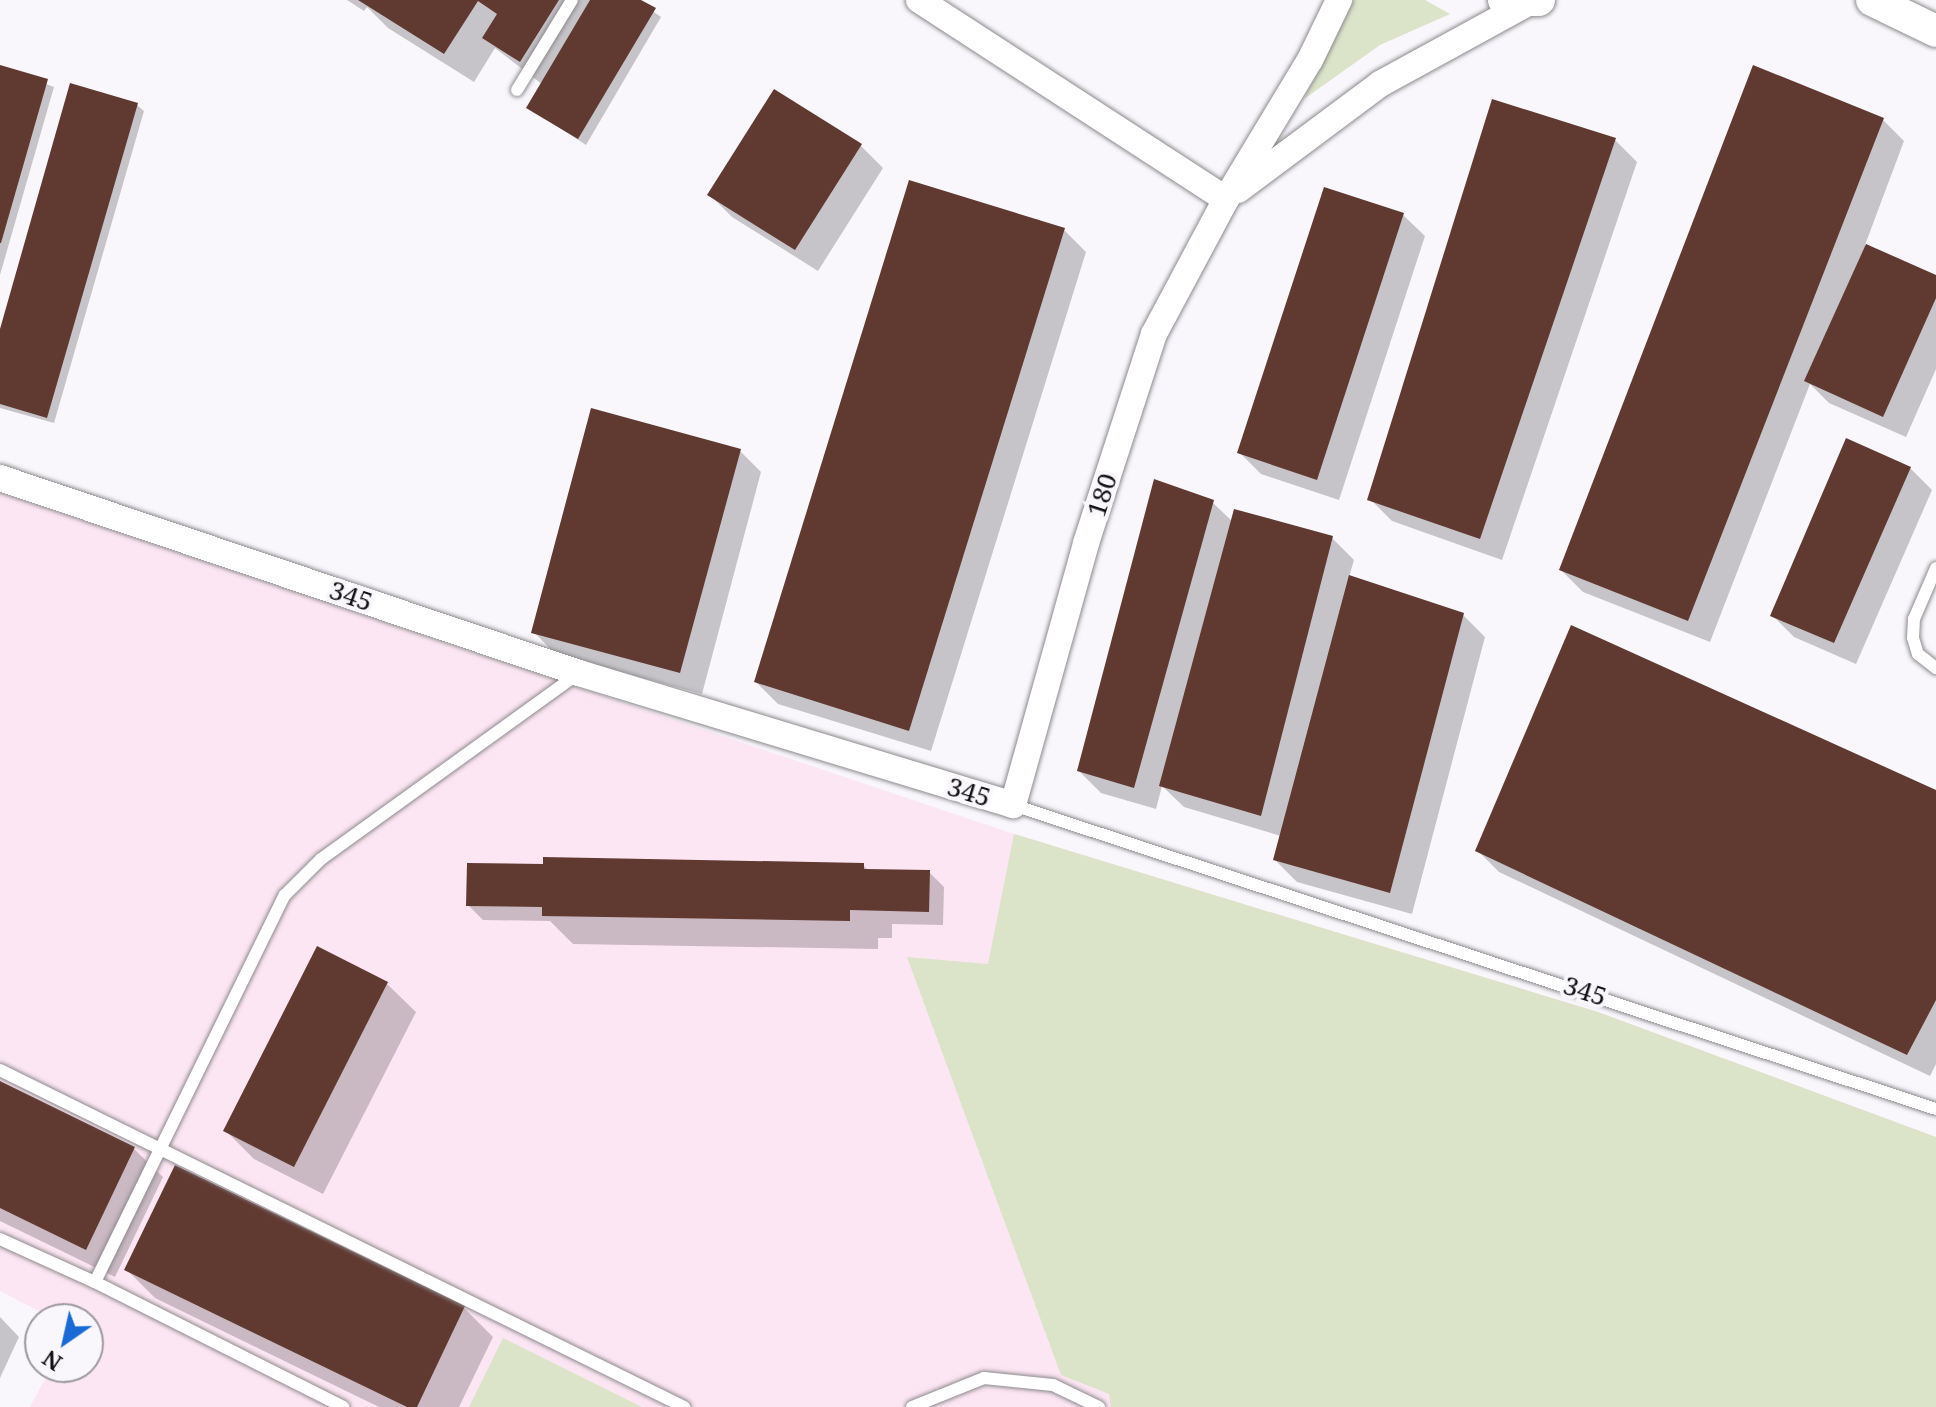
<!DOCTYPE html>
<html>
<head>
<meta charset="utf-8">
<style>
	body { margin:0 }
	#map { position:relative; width:1936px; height:1407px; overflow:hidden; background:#f9f6fc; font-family:"Noto Serif",serif }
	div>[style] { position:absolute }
	.education>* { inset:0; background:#fde6f3 }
	.green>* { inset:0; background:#dbe4c8 }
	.shadow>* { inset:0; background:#0003 }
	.building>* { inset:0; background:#603930 }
	.roads { filter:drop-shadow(0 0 2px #8d8a8f) drop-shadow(0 0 2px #8d8a8f) }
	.service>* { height:12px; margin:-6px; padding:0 6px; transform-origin:6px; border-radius:6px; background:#fff }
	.minor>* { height:26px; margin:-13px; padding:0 13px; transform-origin:13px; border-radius:13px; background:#fff }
	.tertiary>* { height:32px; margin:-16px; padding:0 16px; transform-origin:16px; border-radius:16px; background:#fff }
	span { translate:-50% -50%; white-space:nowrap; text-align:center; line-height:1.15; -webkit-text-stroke:8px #f9f6fc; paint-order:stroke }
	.street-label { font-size:26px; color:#100f11 }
	.north { position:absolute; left:24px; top:1303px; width:80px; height:80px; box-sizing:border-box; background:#f9f6fc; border:2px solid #9c9a9e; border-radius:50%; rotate:214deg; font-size:22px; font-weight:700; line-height:32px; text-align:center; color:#100f11 }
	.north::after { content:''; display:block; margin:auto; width:28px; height:36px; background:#196ad4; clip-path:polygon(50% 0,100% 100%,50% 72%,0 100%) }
</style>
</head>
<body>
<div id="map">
	<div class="education">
		<div style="clip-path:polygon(0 493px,1014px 834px,1598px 1012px,1936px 1137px,1936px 1407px,30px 1407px,51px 1367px,88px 1367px,88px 1319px,54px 1319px,0 1291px)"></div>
	</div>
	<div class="green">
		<div style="clip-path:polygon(1354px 0,1425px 0,1450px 14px,1380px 45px,1304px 99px)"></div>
		<div style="clip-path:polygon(1014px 834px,1598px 1012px,1936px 1137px,1936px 1407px,1111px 1407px,1109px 1394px,1061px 1375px,907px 957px,988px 964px)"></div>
		<div style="clip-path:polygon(503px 1338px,642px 1407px,469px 1407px)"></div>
	</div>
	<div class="shadow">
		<div style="clip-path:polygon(347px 0,637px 0,661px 17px,586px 145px,529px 108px,543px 85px,495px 48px,474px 82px,388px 28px,367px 7px,364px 11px)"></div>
		<div style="clip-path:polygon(0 67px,54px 87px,0 275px)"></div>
		<div style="clip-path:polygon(137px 105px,144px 111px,54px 423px,0 408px,0 336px)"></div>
		<div style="clip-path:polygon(1882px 119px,1904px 141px,1865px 245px,1936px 277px,1936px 369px,1906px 437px,1829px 403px,1810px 384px,1710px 642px,1583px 592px,1561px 570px)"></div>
		<div style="clip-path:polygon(1615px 140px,1637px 162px,1502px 560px,1392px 521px,1370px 499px)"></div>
		<div style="clip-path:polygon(861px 146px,883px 168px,818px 271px,732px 217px,710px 195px)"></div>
		<div style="clip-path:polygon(1403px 215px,1425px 236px,1339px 500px,1261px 474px,1239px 452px)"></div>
		<div style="clip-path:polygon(1064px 230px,1086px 252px,931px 751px,778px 704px,756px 682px)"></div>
		<div style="clip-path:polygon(739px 450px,761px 472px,702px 694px,555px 654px,534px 632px)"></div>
		<div style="clip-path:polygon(1910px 468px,1932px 490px,1856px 664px,1794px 637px,1772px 615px)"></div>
		<div style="clip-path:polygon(1212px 502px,1233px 522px,1332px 538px,1354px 560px,1349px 577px,1463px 615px,1485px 637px,1412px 914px,1297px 882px,1275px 860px,1281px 836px,1184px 807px,1162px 786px,1156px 809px,1101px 793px,1079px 771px)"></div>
		<div style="clip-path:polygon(1936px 792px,1936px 1064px,1930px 1076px,1499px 872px,1477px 850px)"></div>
		<div style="clip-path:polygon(863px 865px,869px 871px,929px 872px,944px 887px,943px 925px,892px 924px,892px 938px,878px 938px,878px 949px,573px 944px,550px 921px,483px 920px,468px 905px)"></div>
		<div style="clip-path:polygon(387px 984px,416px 1012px,323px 1194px,254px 1159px,225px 1130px)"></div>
		<div style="clip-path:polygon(0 1084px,134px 1149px,163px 1177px,115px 1277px,0 1221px)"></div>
		<div style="clip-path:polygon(176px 1168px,464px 1308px,493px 1337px,459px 1407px,379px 1407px,155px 1298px,126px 1269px)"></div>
		<div style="clip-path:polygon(0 1317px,19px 1337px,0 1378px)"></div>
	</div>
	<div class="building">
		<div style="clip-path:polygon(358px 0,559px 0,520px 62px,482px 38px,497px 14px,478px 1px,444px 54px)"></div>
		<div style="clip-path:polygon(590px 0,641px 0,656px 8px,578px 139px,526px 108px)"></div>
		<div style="clip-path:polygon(0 65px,48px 79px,1px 243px,0 243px)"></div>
		<div style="clip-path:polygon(1753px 65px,1884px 118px,1688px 621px,1559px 570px)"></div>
		<div style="clip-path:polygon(70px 83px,138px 103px,47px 418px,0 404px,0 329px)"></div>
		<div style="clip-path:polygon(774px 89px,862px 144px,795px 250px,707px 195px)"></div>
		<div style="clip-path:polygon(1492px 99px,1616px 138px,1480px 539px,1367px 500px)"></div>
		<div style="clip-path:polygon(909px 180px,1065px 228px,909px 731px,754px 682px)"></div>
		<div style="clip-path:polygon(1324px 187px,1404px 213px,1317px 480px,1237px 453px)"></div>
		<div style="clip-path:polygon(1866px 244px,1936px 275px,1936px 298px,1883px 417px,1804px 381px)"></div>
		<div style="clip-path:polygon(591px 408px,741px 449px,680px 673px,531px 633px)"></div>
		<div style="clip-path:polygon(1846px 438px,1911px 467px,1834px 643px,1770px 616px)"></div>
		<div style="clip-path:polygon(1154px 479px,1214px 500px,1134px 788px,1077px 771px)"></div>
		<div style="clip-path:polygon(1234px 509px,1333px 536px,1261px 816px,1159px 786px)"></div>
		<div style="clip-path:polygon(1349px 575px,1464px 613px,1390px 893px,1273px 860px)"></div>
		<div style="clip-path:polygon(1571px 625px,1936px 790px,1936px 1000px,1907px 1055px,1475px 851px)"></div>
		<div style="clip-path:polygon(543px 857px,864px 863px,864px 869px,930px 870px,929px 912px,850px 910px,850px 921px,542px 916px,542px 907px,466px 906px,467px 863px,543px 864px)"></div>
		<div style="clip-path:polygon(317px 946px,388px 982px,294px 1167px,223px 1131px)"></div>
		<div style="clip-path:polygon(0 1081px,135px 1147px,86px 1250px,0 1208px)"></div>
		<div style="clip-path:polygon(175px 1165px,465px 1306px,417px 1407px,407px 1407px,124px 1270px)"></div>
	</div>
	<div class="roads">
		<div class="service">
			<div style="left:517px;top:90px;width:105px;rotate:-58.6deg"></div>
			<div style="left:1936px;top:568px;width:56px;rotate:113.3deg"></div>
			<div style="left:1914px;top:619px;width:19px;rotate:93deg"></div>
			<div style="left:1913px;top:638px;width:17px;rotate:73deg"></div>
			<div style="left:1918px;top:654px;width:23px;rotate:38deg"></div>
			<div style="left:1013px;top:805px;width:972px;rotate:18.23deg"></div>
			<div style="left:0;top:1070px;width:763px;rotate:26.23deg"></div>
			<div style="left:0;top:1239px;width:104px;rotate:24.4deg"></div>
			<div style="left:95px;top:1282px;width:431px;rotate:-63.9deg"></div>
			<div style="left:285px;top:895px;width:51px;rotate:-45deg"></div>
			<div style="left:321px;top:859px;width:314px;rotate:-35.8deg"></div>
			<div style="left:95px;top:1282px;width:278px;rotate:26.7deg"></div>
			<div style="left:912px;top:1407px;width:78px;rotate:-21.9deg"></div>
			<div style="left:984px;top:1378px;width:69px;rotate:5.8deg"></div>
			<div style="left:1053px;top:1385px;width:51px;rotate:25.6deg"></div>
		</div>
		<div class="minor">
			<div style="left:919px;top:0;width:366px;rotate:33deg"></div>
			<div style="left:1238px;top:190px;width:177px;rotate:-36.7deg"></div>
			<div style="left:1380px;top:84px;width:171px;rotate:-28.7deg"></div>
			<div style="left:0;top:478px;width:611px;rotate:18.61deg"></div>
			<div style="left:579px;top:673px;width:454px;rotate:16.9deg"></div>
			<div style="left:1013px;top:805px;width:272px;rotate:-74.4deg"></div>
			<div style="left:1086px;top:543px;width:220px;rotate:-72deg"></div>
			<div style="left:1154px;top:334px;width:153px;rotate:-61.9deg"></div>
			<div style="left:1226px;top:199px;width:162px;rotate:-58.9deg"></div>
			<div style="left:1310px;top:60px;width:67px;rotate:-64.2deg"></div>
		</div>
		<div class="tertiary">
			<div style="left:1504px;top:0;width:35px"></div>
			<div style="left:1872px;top:0;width:71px;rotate:25.8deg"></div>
		</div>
	</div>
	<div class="street-label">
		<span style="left:1102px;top:495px;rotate:-72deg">180</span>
		<span style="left:351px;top:596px;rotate:19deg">345</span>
		<span style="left:969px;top:792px;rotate:17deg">345</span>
		<span style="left:1585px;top:991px;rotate:18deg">345</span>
	</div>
	<div class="north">N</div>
</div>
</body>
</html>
